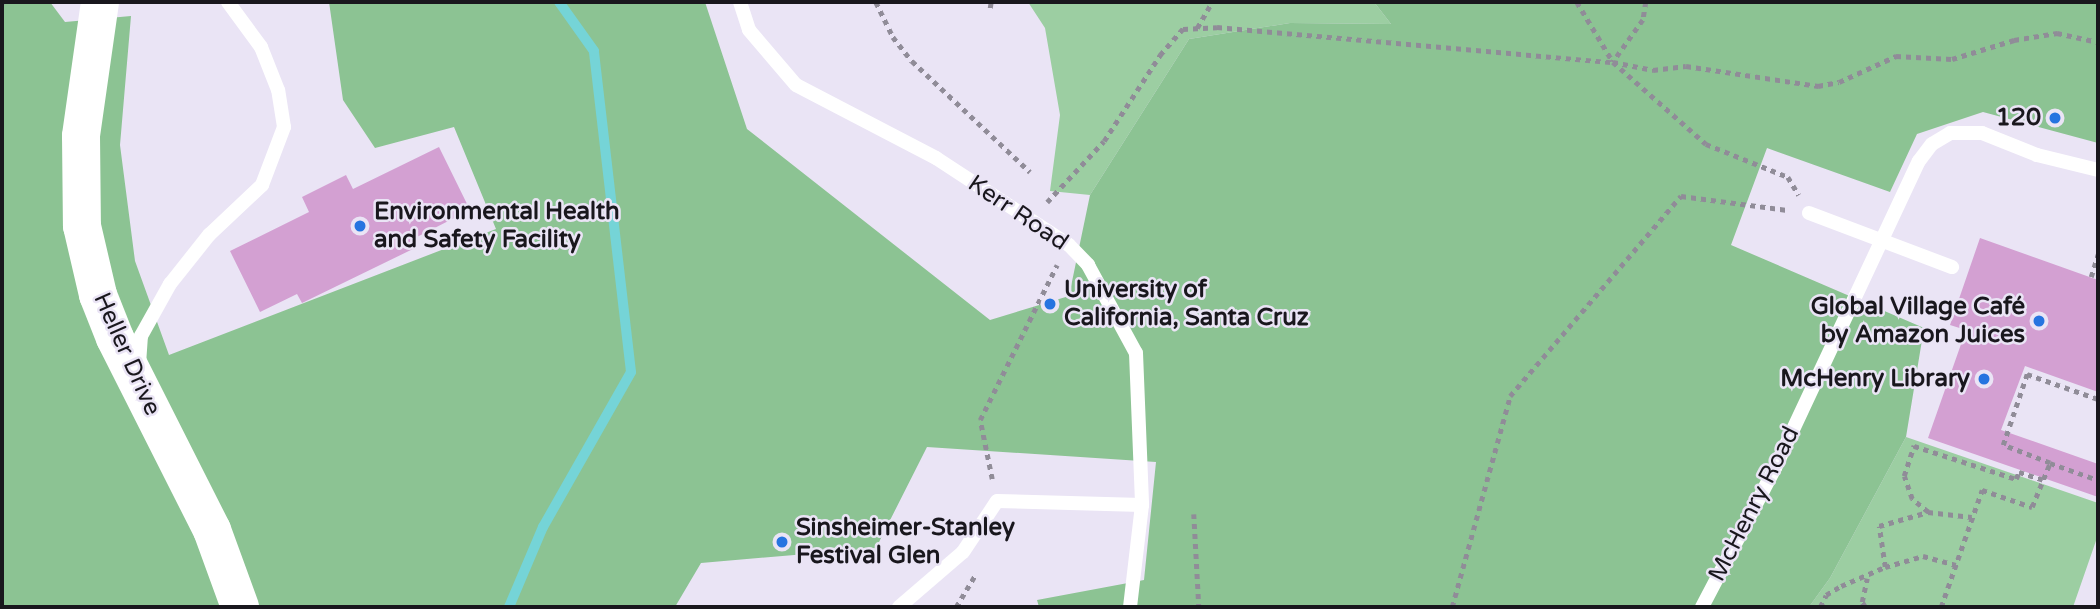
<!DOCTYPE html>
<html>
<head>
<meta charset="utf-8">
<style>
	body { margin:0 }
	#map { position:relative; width:2100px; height:609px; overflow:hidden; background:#eae4f5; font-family:"Varela Round",sans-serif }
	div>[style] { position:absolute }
	.green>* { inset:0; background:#9ccea2 }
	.forest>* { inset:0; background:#8cc393 }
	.stream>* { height:10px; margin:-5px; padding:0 5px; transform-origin:5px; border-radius:5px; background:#75d4d7 }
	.building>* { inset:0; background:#d3a0d2 }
	.path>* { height:4.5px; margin-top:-2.25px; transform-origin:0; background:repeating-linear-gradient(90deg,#908c98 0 5px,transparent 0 10px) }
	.lane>* { height:14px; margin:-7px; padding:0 7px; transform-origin:7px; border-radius:7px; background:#fff }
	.secondary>* { height:38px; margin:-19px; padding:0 19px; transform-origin:19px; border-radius:19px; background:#fff }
	.dots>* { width:19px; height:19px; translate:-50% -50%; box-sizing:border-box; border:4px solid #eae4f5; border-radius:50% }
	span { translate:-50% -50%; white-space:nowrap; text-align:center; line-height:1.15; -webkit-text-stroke:5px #eae4f5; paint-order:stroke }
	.poi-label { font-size:24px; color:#19171d; font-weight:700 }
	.right { translate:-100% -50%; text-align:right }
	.left { translate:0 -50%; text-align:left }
	.street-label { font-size:24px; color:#19171d }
	.frame { position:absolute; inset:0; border:4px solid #19171d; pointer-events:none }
</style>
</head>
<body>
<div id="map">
	<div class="green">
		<div style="clip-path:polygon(1028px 2px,1374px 2px,1391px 24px,1290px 23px,1189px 39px,1090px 195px,1050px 191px,1060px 115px,1045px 28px)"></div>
		<div style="clip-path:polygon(1906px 437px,2098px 503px,2098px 535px,2073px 607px,1809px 607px,1830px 578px)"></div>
	</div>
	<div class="forest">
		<div style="clip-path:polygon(2px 2px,50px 2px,65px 22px,131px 16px,120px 145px,135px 261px,169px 355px,496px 229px,454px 127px,375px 148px,343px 100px,329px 2px,705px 2px,747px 129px,990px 320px,1069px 296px,1090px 195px,1189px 39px,1290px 23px,1391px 24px,1374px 2px,2098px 2px,2098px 143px,1983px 112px,1917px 134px,1890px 192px,1767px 148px,1731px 245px,1924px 328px,1906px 437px,1830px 578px,1809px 607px,1039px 607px,1037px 600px,1144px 580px,1156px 462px,927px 447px,876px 548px,701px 563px,675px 607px,2px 607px)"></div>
	</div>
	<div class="stream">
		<div style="left:509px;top:607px;width:87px;rotate:-67deg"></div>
		<div style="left:543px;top:527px;width:178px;rotate:-60.4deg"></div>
		<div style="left:631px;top:372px;width:323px;rotate:-96.6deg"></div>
		<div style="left:594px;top:51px;width:60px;rotate:-125.5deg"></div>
	</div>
	<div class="building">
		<div style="clip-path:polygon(439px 147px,470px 210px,411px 240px,415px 248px,302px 303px,297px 294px,260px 312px,230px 251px,309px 212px,302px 197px,346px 175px,353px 189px)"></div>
		<div style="clip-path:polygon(1980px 238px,2098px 280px,2098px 392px,2025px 366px,2001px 430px,2098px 464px,2098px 497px,1928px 438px,1966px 330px,1950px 325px)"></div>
	</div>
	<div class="path">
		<div style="left:876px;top:2px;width:39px;rotate:64deg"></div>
		<div style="left:893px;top:37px;width:31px;rotate:52deg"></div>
		<div style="left:912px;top:61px;width:162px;rotate:43.2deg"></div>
		<div style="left:1577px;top:2px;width:70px;rotate:59deg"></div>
		<div style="left:1613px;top:62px;width:124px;rotate:41.4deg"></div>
		<div style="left:1706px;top:144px;width:88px;rotate:21.9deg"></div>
		<div style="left:1788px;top:177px;width:21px;rotate:59deg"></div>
		<div style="left:1646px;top:2px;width:18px;rotate:99deg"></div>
		<div style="left:1643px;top:20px;width:52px;rotate:125.5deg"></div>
		<div style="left:1613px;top:62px;width:41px;rotate:11.3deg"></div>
		<div style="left:1653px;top:70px;width:33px;rotate:-7deg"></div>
		<div style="left:1686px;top:66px;width:134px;rotate:8.6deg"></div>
		<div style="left:1818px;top:86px;width:21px;rotate:-11deg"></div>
		<div style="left:1839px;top:82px;width:63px;rotate:-24.5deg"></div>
		<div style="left:1896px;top:56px;width:56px;rotate:3.1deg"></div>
		<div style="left:1952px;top:59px;width:65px;rotate:-17deg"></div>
		<div style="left:2014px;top:40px;width:44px;rotate:-9.2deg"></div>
		<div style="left:2057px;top:33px;width:42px;rotate:12.4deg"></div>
		<div style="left:2px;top:3px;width:1px;rotate:-45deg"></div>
		<div style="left:990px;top:8px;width:6px;rotate:-81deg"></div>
		<div style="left:1197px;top:28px;width:30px;rotate:-60deg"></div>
		<div style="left:1047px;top:202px;width:83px;rotate:-46.9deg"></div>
		<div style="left:1104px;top:141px;width:103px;rotate:-56.9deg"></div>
		<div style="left:1160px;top:55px;width:35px;rotate:-49deg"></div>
		<div style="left:1183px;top:29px;width:34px;rotate:-3deg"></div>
		<div style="left:1217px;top:27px;width:398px;rotate:5.1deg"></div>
		<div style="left:2091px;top:277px;width:24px;rotate:-73deg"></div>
		<div style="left:2050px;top:463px;width:50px;rotate:-159deg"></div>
		<div style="left:2003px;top:445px;width:75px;rotate:-71.3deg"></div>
		<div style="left:2027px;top:374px;width:75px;rotate:19.4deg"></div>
		<div style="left:992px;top:479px;width:60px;rotate:-101.5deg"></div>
		<div style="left:980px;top:420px;width:173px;rotate:-63.6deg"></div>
		<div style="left:1928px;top:512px;width:21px;rotate:-141deg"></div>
		<div style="left:1912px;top:499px;width:24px;rotate:-109deg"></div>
		<div style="left:1904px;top:476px;width:32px;rotate:-72deg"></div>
		<div style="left:1914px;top:446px;width:107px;rotate:17.9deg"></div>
		<div style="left:2016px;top:479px;width:8px;rotate:-67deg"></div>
		<div style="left:2019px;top:472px;width:25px;rotate:18deg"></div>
		<div style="left:1194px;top:514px;width:93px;rotate:86.9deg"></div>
		<div style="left:1885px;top:567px;width:41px;rotate:-98.3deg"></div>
		<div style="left:1879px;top:526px;width:51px;rotate:-15.9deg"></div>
		<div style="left:1928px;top:512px;width:44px;rotate:6.5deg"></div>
		<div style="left:956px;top:607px;width:39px;rotate:-59deg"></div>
		<div style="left:1452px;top:607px;width:219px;rotate:-74.6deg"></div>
		<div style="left:1510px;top:396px;width:263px;rotate:-49.5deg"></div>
		<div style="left:1681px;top:196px;width:107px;rotate:7.5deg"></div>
		<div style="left:1820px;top:607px;width:13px;rotate:-63deg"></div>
		<div style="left:1826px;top:595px;width:17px;rotate:-31deg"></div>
		<div style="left:1841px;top:586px;width:48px;rotate:-23.4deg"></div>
		<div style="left:1885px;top:567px;width:40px;rotate:-16deg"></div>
		<div style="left:1923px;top:556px;width:34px;rotate:15deg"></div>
		<div style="left:1865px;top:607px;width:6px;rotate:-121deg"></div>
		<div style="left:1862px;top:602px;width:24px;rotate:-78deg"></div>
		<div style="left:1941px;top:607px;width:124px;rotate:-70.7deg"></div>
		<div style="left:1982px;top:490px;width:53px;rotate:18.8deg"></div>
		<div style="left:2032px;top:507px;width:48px;rotate:-67.8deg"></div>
		<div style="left:2050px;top:463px;width:51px;rotate:19.5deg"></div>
	</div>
	<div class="lane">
		<div style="left:740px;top:2px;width:29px;rotate:72deg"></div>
		<div style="left:749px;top:30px;width:72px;rotate:49.5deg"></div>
		<div style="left:796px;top:85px;width:158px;rotate:27.5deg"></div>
		<div style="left:936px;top:158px;width:159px;rotate:33.2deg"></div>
		<div style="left:1069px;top:245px;width:28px;rotate:46deg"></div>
		<div style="left:1088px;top:265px;width:100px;rotate:61.4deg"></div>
		<div style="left:1136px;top:353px;width:152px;rotate:87.7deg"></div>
		<div style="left:1142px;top:505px;width:103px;rotate:96.7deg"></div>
		<div style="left:1809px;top:213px;width:153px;rotate:20.7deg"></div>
		<div style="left:139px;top:364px;width:28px;rotate:-86deg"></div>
		<div style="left:141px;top:336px;width:60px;rotate:-60.9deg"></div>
		<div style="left:170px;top:284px;width:63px;rotate:-51.5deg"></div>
		<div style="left:209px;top:235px;width:73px;rotate:-43.3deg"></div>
		<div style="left:262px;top:185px;width:62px;rotate:-69.2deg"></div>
		<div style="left:284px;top:127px;width:37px;rotate:-99deg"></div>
		<div style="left:278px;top:90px;width:46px;rotate:-111.6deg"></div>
		<div style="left:261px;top:47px;width:56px;rotate:-126.3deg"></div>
		<div style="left:899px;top:607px;width:84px;rotate:-40.7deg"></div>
		<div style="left:963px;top:552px;width:61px;rotate:-56.3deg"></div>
		<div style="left:997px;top:501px;width:145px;rotate:1.6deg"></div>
		<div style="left:1702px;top:607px;width:157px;rotate:-62.3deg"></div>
		<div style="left:1775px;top:468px;width:339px;rotate:-64.9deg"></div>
		<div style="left:1919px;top:161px;width:21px;rotate:-53deg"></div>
		<div style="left:1932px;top:144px;width:21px;rotate:-31deg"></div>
		<div style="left:1950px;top:133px;width:32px"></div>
		<div style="left:1982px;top:133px;width:59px;rotate:21.8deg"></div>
		<div style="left:2037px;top:155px;width:63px;rotate:13.8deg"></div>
	</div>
	<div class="secondary">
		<div style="left:100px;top:2px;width:135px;rotate:98.1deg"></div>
		<div style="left:81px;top:136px;width:90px;rotate:89.4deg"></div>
		<div style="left:82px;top:226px;width:71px;rotate:76.9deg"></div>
		<div style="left:98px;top:295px;width:46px;rotate:68.4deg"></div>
		<div style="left:115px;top:338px;width:215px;rotate:63.2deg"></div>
		<div style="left:212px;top:530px;width:82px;rotate:70deg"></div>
	</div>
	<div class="dots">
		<div style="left:2055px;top:118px;background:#2674e0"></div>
		<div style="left:360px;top:226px;background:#2674e0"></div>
		<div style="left:1050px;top:304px;background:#2674e0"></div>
		<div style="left:2039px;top:321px;background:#2674e0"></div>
		<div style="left:1984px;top:379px;background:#2674e0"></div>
		<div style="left:782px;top:542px;background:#2674e0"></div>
	</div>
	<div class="poi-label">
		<span class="right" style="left:2041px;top:118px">120</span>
		<span class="left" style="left:374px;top:226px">Environmental Health<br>and Safety Facility</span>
		<span class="left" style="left:1064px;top:304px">University of<br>California, Santa Cruz</span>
		<span class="right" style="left:2025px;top:321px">Global Village Café<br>by Amazon Juices</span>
		<span class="right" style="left:1970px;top:379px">McHenry Library</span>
		<span class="left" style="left:796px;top:542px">Sinsheimer-Stanley<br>Festival Glen</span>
	</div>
	<div class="street-label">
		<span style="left:1018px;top:213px;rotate:34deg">Kerr Road</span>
		<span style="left:127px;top:354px;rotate:66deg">Heller Drive</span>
		<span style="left:1754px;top:504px;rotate:-63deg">McHenry Road</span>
	</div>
	<div class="frame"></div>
</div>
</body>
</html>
